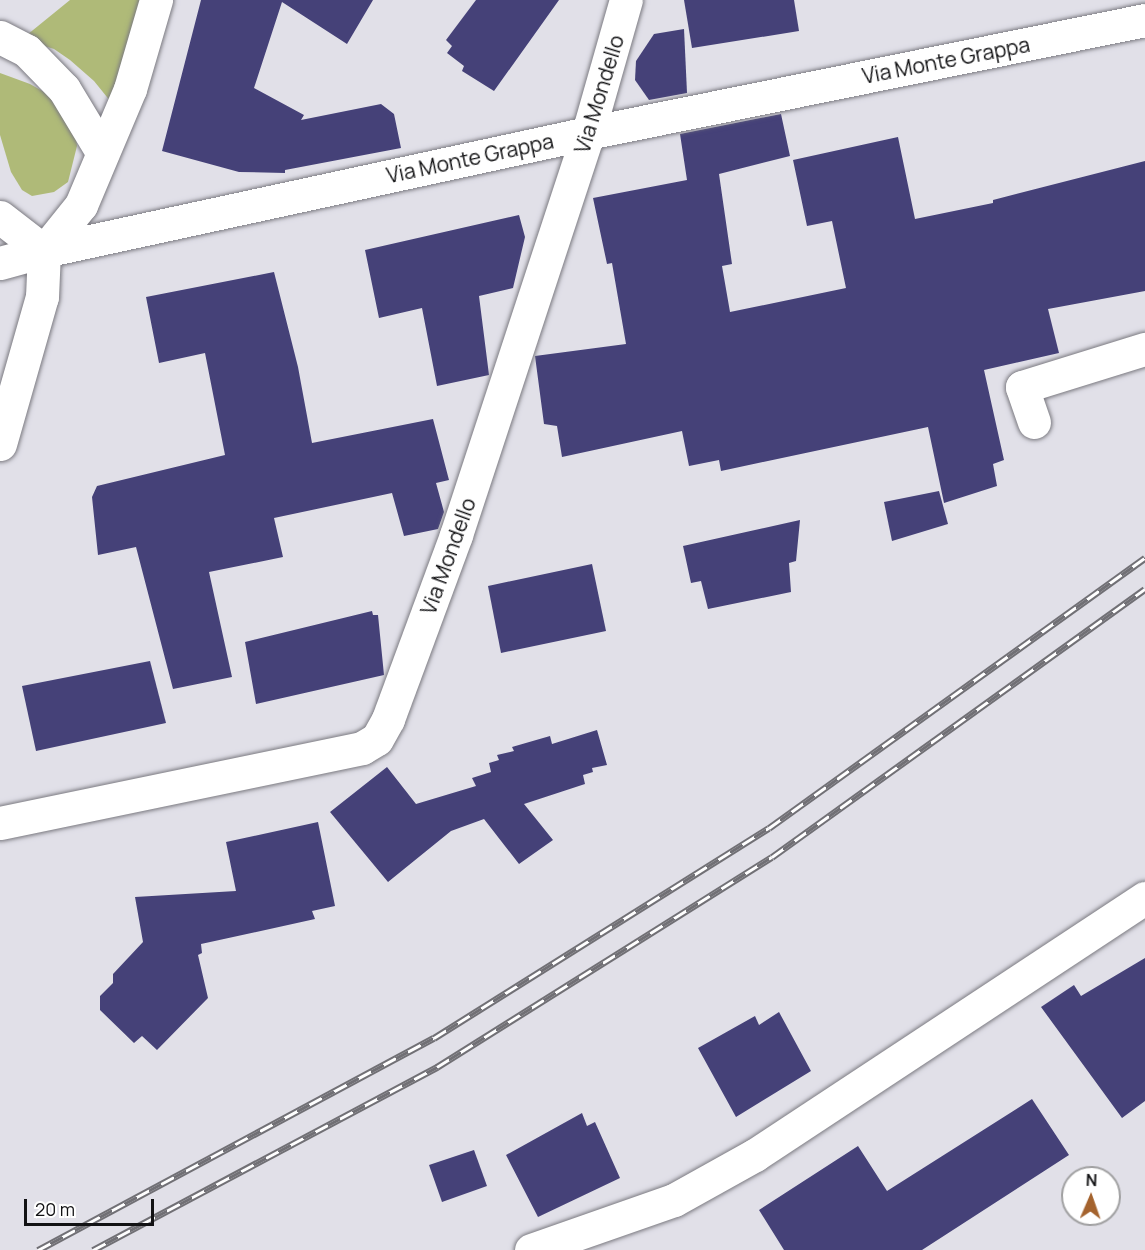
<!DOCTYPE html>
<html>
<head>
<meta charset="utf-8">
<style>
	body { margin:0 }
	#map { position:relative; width:1145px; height:1250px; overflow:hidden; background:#e1e0e8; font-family:Manrope,sans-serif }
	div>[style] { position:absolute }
	.green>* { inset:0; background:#afba78 }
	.building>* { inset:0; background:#454178 }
	.roads { filter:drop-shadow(0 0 2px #7b7a81) drop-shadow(0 0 2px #7b7a81) }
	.minor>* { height:33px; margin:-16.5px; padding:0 16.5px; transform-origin:16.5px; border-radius:16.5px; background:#fff }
	.rail>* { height:7px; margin-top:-3.5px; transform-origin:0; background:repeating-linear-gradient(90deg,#fff 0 14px,#717075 0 28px); box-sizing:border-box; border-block:2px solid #717075 }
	span { translate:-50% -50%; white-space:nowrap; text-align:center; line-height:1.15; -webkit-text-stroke:6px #fff; paint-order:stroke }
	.street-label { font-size:21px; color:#121214 }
	.north { position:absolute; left:1061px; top:1166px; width:60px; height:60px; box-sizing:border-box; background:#fff; border:2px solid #a0a0a1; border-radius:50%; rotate:2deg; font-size:16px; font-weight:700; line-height:24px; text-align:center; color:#121214 }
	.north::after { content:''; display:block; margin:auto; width:21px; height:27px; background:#a4632e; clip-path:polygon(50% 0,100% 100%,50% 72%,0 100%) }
	.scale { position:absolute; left:24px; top:1199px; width:130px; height:27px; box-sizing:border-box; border:3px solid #121214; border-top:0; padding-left:8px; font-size:18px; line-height:21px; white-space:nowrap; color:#121214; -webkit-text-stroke:4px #fff; paint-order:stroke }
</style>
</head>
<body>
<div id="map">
	<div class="green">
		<div style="clip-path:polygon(70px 0,142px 0,111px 102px,94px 81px,70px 60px,54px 49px,22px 39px)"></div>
		<div style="clip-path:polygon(0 73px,30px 84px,60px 101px,75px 129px,77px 146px,68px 182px,54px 192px,32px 196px,22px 190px,11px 172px,0 135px)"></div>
	</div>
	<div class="building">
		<div style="clip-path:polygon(201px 0,373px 0,347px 44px,282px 2px,254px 88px,304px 115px,301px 120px,381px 104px,394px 114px,401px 148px,285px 170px,285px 173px,239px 172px,162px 151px)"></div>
		<div style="clip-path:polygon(476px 0,559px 0,494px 91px,462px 71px,464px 66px,447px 53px,452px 46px,446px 40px)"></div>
		<div style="clip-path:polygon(684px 0,794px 0,799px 31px,692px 48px)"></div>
		<div style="clip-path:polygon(684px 29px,687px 93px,649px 100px,635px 80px,636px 61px,654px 34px)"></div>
		<div style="clip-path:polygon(781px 114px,790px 156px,719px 174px,732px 264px,722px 266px,730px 312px,846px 288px,832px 221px,807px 226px,793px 160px,898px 137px,915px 219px,993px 203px,993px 200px,1145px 161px,1145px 291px,1048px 309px,1059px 353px,984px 370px,1004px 460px,993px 464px,997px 486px,944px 503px,928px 427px,721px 471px,719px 460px,689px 466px,682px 431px,562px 457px,557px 426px,544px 424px,535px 356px,626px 344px,612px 263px,607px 264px,593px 198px,687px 180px,680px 134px)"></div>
		<div style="clip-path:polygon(519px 215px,525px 237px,513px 288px,479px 296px,489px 375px,437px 386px,422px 308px,379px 318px,365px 250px)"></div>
		<div style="clip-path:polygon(274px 272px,298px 367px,312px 443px,433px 419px,449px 480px,436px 483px,444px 512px,438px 529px,404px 536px,392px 493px,274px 518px,283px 557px,209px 572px,232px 677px,173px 689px,136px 547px,98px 555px,92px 497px,97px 486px,225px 455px,205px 353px,159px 363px,146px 297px)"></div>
		<div style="clip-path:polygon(939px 491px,948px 524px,892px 541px,884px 502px)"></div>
		<div style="clip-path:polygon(800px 520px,796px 561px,789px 563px,791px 592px,708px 609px,701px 581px,691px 583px,683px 546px)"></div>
		<div style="clip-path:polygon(592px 564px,606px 631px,501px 653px,488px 586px)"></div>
		<div style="clip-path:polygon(372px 611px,373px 615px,378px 615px,384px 675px,256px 704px,245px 642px)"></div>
		<div style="clip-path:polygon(150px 661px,166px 723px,36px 751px,22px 686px)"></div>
		<div style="clip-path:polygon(597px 730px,607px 765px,592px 768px,593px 772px,583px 775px,585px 784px,524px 804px,553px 840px,519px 864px,484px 819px,451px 831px,388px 882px,330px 812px,387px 767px,416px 804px,476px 786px,472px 778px,491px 772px,489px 763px,499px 760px,497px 755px,514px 751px,512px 747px,550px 736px,552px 744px)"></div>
		<div style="clip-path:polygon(318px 822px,335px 906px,312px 911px,315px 919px,201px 944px,202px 953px,198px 955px,208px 998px,157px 1050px,142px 1036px,134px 1043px,100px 1010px,100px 996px,113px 983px,113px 974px,143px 942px,135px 897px,236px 891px,226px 842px)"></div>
		<div style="clip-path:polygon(1145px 958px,1145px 1101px,1122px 1118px,1041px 1007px,1074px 985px,1081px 996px)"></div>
		<div style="clip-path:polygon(779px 1012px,811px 1071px,736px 1117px,698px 1048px,755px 1016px,759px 1025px)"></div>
		<div style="clip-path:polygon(1032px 1099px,1069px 1155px,922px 1250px,784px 1250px,759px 1210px,858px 1146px,887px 1191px)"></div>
		<div style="clip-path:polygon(582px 1113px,587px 1126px,595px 1122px,620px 1178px,538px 1217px,506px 1155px)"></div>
		<div style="clip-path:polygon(474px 1150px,487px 1186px,442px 1202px,429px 1165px)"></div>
	</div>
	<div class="roads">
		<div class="minor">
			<div style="left:0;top:37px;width:30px;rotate:27deg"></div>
			<div style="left:27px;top:51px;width:53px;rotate:45.8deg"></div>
			<div style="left:64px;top:89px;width:74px;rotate:58.9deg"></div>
			<div style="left:0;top:217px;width:56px;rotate:37.7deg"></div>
			<div style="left:0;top:263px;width:46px;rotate:-15.3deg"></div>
			<div style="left:44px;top:251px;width:557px;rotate:-12.24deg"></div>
			<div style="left:588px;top:133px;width:568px;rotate:-11.47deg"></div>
			<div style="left:1034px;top:422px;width:37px;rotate:-109deg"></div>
			<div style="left:1022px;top:387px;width:129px;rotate:-17.2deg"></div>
			<div style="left:0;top:444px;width:153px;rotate:-74.1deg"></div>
			<div style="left:42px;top:297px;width:46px;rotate:-87.5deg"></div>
			<div style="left:44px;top:251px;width:59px;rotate:-51.2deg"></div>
			<div style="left:81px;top:205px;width:126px;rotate:-67.1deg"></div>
			<div style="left:130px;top:89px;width:93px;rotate:-73.7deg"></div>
			<div style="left:0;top:823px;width:370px;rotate:-11.7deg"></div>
			<div style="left:362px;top:748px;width:17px;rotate:-31deg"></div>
			<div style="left:377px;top:739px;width:23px;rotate:-61deg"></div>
			<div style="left:388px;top:719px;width:196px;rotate:-69.7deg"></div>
			<div style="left:456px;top:535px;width:423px;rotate:-71.8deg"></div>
			<div style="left:588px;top:133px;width:138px;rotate:-74.1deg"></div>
			<div style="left:531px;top:1250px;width:151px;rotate:-19.3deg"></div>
			<div style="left:674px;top:1200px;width:93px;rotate:-29.1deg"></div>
			<div style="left:755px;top:1155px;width:467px;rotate:-33.4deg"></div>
		</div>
	</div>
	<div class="rail">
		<div style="left:38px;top:1250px;width:449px;rotate:-28.2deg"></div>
		<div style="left:434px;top:1038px;width:395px;rotate:-32.1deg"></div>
		<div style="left:769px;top:828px;width:463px;rotate:-35.7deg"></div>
		<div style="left:93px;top:1250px;width:390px;rotate:-28deg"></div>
		<div style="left:437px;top:1067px;width:395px;rotate:-32.1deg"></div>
		<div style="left:772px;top:857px;width:459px;rotate:-35.7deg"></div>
	</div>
	<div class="street-label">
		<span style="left:946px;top:60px;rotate:-11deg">Via Monte Grappa</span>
		<span style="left:599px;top:94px;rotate:-73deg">Via Mondello</span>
		<span style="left:470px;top:158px;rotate:-12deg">Via Monte Grappa</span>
		<span style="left:448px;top:556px;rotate:-70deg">Via Mondello</span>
	</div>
	<div class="north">N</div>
	<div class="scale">20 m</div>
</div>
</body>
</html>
